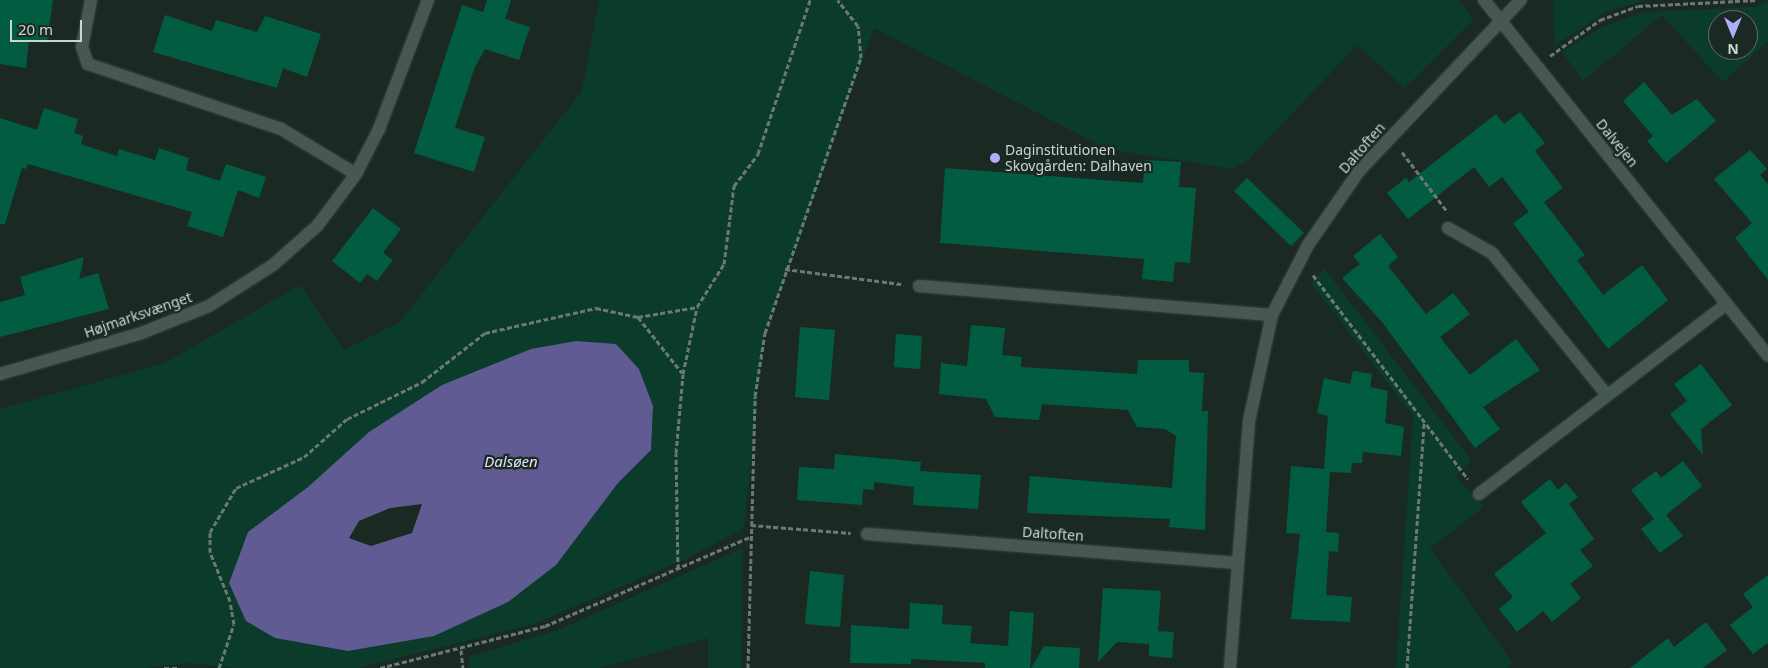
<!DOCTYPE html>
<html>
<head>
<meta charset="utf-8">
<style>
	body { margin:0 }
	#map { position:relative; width:1768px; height:668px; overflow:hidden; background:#1a2a23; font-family:"Noto Sans",sans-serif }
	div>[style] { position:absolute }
	.green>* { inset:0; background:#0b3b2a }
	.water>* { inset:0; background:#605b92 }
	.building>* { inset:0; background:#025c42 }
	.path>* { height:3px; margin-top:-1.5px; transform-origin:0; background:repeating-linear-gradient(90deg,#6b7973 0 5px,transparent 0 7.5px) }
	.roads { filter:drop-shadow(0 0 1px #38453f) drop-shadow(0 0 1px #38453f) }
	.minor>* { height:12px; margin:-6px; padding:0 6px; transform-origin:6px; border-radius:6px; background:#475850 }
	.dots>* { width:14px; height:14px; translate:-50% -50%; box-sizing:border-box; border:2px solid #1a2a23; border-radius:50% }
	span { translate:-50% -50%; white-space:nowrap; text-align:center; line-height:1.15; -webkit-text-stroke:4.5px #1a2a23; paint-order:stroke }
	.street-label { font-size:14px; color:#ccd6d1 }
	.poi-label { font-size:14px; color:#ccd6d1 }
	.left { translate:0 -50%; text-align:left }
	.water-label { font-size:15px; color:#e1e1f2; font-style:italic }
	.north { position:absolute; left:1708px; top:10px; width:50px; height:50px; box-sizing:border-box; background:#1a2a23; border:1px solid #616f69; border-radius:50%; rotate:180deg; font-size:14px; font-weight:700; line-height:20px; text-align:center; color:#ccd6d1 }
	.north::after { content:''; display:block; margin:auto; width:18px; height:22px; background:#b2adf9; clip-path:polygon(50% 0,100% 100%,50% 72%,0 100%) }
	.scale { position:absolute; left:10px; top:20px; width:72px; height:22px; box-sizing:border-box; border:2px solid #ccd6d1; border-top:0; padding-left:6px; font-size:15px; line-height:18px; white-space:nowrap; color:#ccd6d1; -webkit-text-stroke:4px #1a2a23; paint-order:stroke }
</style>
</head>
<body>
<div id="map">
	<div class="green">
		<div style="clip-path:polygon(evenodd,599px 0,1459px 0,1474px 19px,1405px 88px,1357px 45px,1246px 162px,1232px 169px,1107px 149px,874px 28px,764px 340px,744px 528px,686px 559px,534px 624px,358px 668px,235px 668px,189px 663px,144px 668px,0 668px,0 409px,165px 363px,300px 285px,344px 350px,400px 322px,582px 91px,599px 0,639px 369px,653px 406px,651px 450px,618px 483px,229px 583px,248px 532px,308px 487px,639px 369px)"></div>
		<div style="clip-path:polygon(1553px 0,1646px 0,1607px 11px,1554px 46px)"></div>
		<div style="clip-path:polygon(evenodd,1768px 1px,1768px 41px,1723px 82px,1662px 15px,1583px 81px,1562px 52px,1602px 27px,1643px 12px,1754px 7px,1768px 1px,1718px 20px,1748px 20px,1748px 50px,1718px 50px,1718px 20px)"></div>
		<div style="clip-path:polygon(1324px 268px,1471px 460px,1456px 477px,1484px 507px,1430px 548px,1513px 663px,1507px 668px,1396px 668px,1413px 416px,1311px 283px)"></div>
		<div style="clip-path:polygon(743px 548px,742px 668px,708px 668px,708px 638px,601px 668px,470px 668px,468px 657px,558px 630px)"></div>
	</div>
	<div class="water">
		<div style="clip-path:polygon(evenodd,576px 341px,616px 344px,639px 369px,653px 406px,651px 450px,618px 483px,556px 565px,508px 602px,434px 636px,348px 651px,275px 638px,246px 621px,229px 583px,248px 532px,308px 487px,369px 432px,442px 385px,531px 349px,576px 341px,422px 504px,412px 533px,371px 546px,349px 538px,359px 521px,390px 508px,422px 504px)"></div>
	</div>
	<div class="building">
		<div style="clip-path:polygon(0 0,53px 0,47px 43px,29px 40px,26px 68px,0 64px)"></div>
		<div style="clip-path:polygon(487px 0,511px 0,505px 19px,530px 27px,519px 60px,485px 49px,474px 69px,455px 128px,485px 137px,474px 172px,414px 153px,462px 5px,483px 12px)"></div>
		<div style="clip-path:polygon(165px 15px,212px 31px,216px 20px,257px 32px,265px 16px,321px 34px,307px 77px,283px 68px,277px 88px,153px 52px)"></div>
		<div style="clip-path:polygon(1644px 82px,1672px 115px,1697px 99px,1716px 121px,1666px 163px,1647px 141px,1653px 136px,1623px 101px)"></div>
		<div style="clip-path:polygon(44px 108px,78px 119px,74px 133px,83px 136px,81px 144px,117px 156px,119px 149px,155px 160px,159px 148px,189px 158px,186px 170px,220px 181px,226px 164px,266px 177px,259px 198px,238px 190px,223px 237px,187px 226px,192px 212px,28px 164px,26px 169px,22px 168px,5px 224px,0 224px,0 118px,37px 130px)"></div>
		<div style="clip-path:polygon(1520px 112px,1545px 143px,1535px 151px,1563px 188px,1544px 202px,1585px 255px,1577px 260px,1603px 295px,1642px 265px,1668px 300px,1608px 349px,1513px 223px,1529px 212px,1502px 177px,1489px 187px,1474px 167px,1408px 219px,1387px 193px,1406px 178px,1409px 182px,1496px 114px,1504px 124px)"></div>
		<div style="clip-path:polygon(1750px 150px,1767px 169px,1760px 175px,1768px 184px,1768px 280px,1735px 238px,1752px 223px,1714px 179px)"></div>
		<div style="clip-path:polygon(1145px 160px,1181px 162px,1179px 187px,1196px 188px,1190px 263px,1175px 262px,1173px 282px,1142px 279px,1144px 259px,940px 243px,945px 168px,1143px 183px)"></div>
		<div style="clip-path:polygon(1247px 178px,1304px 233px,1291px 246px,1234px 191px)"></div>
		<div style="clip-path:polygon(373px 208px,401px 229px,383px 253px,393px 260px,377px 281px,367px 274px,360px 283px,332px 261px)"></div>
		<div style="clip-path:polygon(1380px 234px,1398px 257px,1388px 266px,1426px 314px,1453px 293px,1470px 314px,1440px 337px,1470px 375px,1516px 339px,1540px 370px,1483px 407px,1500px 429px,1475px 448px,1382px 322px,1342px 278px,1360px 264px,1353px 256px)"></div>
		<div style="clip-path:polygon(84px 257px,79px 279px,98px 273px,109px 309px,0 337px,0 302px,25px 295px,20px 277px)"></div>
		<div style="clip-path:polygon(971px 325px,1005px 328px,1002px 355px,1022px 357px,1021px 367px,1137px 374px,1138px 360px,1189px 360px,1189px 372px,1204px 373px,1202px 411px,1208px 411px,1205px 530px,1169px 527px,1170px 519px,1027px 513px,1030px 476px,1172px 488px,1176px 436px,1165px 429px,1137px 427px,1128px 410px,1042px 404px,1039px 420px,995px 417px,986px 399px,939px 394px,941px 363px,967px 366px)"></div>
		<div style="clip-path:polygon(800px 327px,835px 330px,829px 400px,795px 397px)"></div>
		<div style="clip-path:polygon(896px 334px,922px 336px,920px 369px,894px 367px)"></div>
		<div style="clip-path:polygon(1701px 364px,1732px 405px,1701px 429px,1703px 455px,1670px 414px,1687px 401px,1674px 384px)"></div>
		<div style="clip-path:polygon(1353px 371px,1372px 374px,1370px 387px,1388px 391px,1385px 423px,1404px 427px,1401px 456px,1363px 452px,1362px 463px,1352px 463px,1351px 473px,1330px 472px,1326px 532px,1339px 533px,1338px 552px,1329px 551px,1326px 595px,1352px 597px,1350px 622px,1291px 619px,1300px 534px,1286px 533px,1291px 466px,1324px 469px,1328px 416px,1317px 413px,1324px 378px,1350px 384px)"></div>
		<div style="clip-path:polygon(835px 454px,921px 462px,920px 471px,981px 475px,978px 509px,913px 505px,914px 487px,874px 482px,874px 490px,863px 489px,862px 505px,797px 500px,799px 467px,834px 469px)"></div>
		<div style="clip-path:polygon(1683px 461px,1702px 486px,1666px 515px,1683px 536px,1660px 553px,1641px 529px,1654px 519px,1631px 490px,1656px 471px,1661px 478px)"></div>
		<div style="clip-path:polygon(1550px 479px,1558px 490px,1566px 483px,1578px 497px,1569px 504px,1594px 539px,1580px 550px,1593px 566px,1570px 584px,1581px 598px,1552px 622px,1543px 611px,1517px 632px,1499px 609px,1513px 597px,1494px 574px,1546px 533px,1521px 502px)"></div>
		<div style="clip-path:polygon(810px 571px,844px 575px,840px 627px,805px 624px)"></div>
		<div style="clip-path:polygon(1768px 575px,1768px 643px,1753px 654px,1730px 625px,1753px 607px,1743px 594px)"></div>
		<div style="clip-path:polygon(1103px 588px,1161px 591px,1158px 631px,1174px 632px,1172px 658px,1149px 656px,1149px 644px,1117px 642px,1098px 662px)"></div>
		<div style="clip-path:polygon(910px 603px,943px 605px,942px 624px,972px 626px,970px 643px,1008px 646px,1010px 611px,1034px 613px,1030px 668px,985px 668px,985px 663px,911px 659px,911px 664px,850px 663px,851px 625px,909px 629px)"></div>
		<div style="clip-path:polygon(1706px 622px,1727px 650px,1703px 668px,1630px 668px,1668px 638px,1674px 647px)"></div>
		<div style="clip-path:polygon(1044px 646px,1080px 648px,1079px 668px,1031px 668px)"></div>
	</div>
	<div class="path">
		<div style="left:1550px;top:56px;width:62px;rotate:-35.8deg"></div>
		<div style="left:1600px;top:20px;width:40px;rotate:-20.2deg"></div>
		<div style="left:1638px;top:6px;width:120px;rotate:-2.9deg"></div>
		<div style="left:1402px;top:152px;width:73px;rotate:52.8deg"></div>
		<div style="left:785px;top:269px;width:117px;rotate:7.4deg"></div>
		<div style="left:1313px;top:275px;width:256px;rotate:52.8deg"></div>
		<div style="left:638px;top:317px;width:71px;rotate:51.8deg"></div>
		<div style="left:751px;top:525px;width:100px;rotate:4.6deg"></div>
		<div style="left:678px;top:569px;width:116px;rotate:-91deg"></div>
		<div style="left:676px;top:453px;width:79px;rotate:-84.9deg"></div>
		<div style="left:683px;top:374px;width:68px;rotate:-78.2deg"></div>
		<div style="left:697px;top:307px;width:51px;rotate:-57.9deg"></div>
		<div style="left:724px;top:264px;width:79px;rotate:-82.7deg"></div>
		<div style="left:734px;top:186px;width:40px;rotate:-53deg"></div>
		<div style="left:758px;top:154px;width:163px;rotate:-71.3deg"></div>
		<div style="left:461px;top:650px;width:18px;rotate:84deg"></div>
		<div style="left:164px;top:668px;width:15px"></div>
		<div style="left:219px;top:668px;width:46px;rotate:-71.2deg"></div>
		<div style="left:234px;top:624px;width:23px;rotate:-100deg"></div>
		<div style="left:230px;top:601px;width:53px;rotate:-112.2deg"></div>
		<div style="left:210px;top:552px;width:20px;rotate:-90deg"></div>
		<div style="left:210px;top:532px;width:51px;rotate:-59.4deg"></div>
		<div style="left:236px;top:488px;width:75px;rotate:-24.5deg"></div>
		<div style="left:304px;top:457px;width:57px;rotate:-41.5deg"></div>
		<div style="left:347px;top:419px;width:84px;rotate:-26.3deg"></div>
		<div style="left:422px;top:382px;width:80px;rotate:-37.9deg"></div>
		<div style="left:485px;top:333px;width:114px;rotate:-12.7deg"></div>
		<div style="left:596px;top:308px;width:43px;rotate:12.1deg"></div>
		<div style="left:638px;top:317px;width:60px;rotate:-9.6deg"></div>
		<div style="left:380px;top:668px;width:170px;rotate:-14.3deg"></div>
		<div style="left:545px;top:626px;width:223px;rotate:-23.5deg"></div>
		<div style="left:748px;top:668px;width:272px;rotate:-88.5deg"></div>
		<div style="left:755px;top:396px;width:64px;rotate:-81deg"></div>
		<div style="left:765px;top:333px;width:291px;rotate:-70.8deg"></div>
		<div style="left:861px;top:58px;width:32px;rotate:-95deg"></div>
		<div style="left:858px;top:26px;width:33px;rotate:-128deg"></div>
		<div style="left:1407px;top:668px;width:247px;rotate:-86deg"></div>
	</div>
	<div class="roads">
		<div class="minor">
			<div style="left:91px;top:0;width:48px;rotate:100.8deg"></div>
			<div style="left:82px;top:47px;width:18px;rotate:71deg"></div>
			<div style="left:88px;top:64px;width:204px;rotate:18.6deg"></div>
			<div style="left:281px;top:129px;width:87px;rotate:31deg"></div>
			<div style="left:1484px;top:0;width:455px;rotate:51.4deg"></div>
			<div style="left:1448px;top:228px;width:51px;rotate:29.6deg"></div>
			<div style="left:1492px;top:253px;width:181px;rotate:51deg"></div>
			<div style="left:919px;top:286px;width:354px;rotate:4.7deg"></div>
			<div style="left:0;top:374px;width:145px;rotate:-16.1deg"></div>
			<div style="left:139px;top:334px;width:75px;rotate:-21.8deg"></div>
			<div style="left:209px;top:306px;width:76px;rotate:-32.6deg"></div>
			<div style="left:273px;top:265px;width:60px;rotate:-41.6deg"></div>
			<div style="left:318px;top:225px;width:64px;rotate:-53.3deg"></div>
			<div style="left:356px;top:174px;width:51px;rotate:-62.9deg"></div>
			<div style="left:379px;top:129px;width:138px;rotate:-69.2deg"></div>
			<div style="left:1479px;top:494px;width:312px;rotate:-37.5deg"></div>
			<div style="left:867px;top:534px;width:371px;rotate:4.5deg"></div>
			<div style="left:1230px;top:668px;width:248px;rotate:-85.6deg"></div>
			<div style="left:1249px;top:421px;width:108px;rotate:-77.8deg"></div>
			<div style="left:1272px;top:315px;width:79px;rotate:-62.8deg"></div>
			<div style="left:1308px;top:245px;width:91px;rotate:-55.3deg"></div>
			<div style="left:1360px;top:170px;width:234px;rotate:-46.6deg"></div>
		</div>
	</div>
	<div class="dots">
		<div style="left:995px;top:158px;background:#b2adf9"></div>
	</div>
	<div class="street-label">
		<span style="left:1617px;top:143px;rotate:51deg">Dalvejen</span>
		<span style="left:1362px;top:148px;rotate:-49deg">Daltoften</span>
		<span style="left:138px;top:315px;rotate:-19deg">Højmarksvænget</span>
		<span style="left:1053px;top:534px;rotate:4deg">Daltoften</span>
	</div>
	<div class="poi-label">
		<span class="left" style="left:1005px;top:158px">Daginstitutionen<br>Skovgården: Dalhaven</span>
	</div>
	<div class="water-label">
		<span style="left:511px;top:462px">Dalsøen</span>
	</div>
	<div class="north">N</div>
	<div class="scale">20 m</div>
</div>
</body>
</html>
